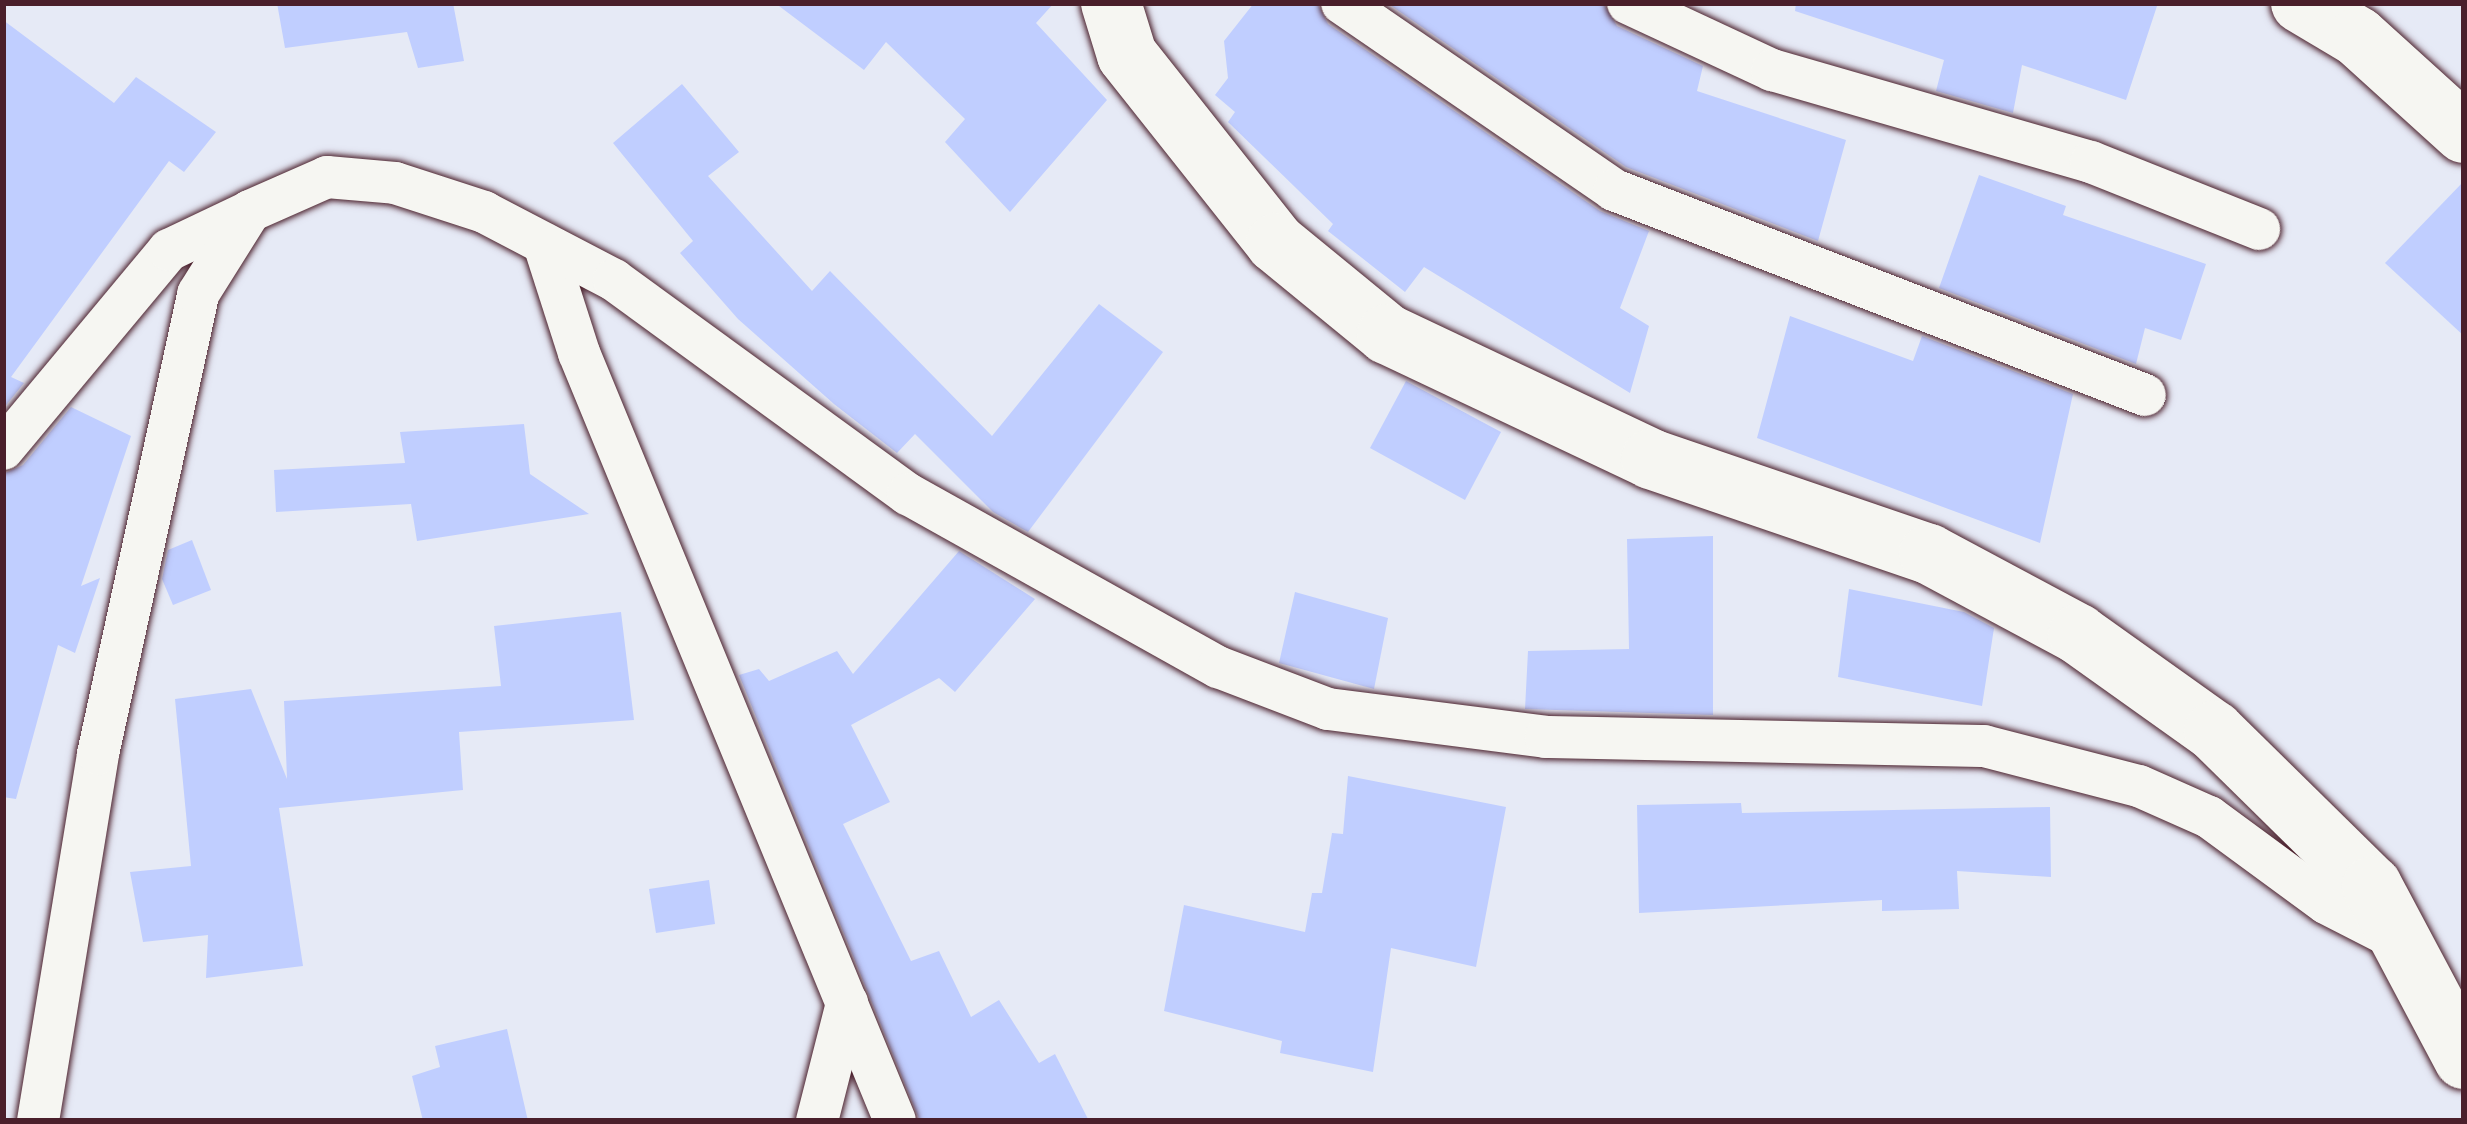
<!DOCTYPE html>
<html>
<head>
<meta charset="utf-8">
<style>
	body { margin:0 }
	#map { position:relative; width:2467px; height:1124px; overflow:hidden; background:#e6eaf6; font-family:Mali,sans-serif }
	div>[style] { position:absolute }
	.building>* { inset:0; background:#c0ceff }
	.roads { filter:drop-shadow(0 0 3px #4a1f2b) drop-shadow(0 0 3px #4a1f2b) }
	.street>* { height:42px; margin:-21px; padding:0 21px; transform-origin:21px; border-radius:21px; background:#f6f6f2 }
	.secondary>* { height:60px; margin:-30px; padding:0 30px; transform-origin:30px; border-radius:30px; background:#f6f6f2 }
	span { translate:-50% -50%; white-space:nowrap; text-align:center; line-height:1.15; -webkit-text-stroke:9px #f6f6f2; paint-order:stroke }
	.frame { position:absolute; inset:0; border:6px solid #4a1f2b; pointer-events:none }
</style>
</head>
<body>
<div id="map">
	<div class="building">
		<div style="clip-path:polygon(277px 3px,453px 3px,464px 61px,418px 68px,407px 32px,285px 48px)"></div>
		<div style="clip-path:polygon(775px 3px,1054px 3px,1036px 23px,1107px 100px,1010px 212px,945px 142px,965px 119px,886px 42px,864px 70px)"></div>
		<div style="clip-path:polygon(1254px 3px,1317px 3px,1328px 24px,1600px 211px,1649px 231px,1620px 308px,1649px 326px,1630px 393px,1424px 267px,1405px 292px,1328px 231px,1333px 224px,1228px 122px,1235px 112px,1215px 95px,1228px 78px,1224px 41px)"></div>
		<div style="clip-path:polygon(1387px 3px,1603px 3px,1617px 26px,1703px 66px,1697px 91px,1846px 140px,1818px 241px,1626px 167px)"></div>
		<div style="clip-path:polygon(1796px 3px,2158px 3px,2126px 100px,2022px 65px,2013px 113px,1936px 91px,1944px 60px,1795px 11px)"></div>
		<div style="clip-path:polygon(3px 20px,114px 103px,136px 77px,216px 132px,184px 172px,169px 161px,11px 377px,24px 383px,3px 409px)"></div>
		<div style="clip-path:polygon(682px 84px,739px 152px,708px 176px,812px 291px,830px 271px,992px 436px,1099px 304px,1163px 352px,1028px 532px,993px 512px,915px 434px,897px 453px,834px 404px,738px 319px,680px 253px,693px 241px,613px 143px)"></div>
		<div style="clip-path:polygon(1979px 175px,2066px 206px,2063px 215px,2206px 264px,2181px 340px,2145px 328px,2136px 364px,1939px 288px)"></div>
		<div style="clip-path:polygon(2464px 181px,2464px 336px,2385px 263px)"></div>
		<div style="clip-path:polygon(1790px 316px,1913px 361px,1922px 336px,2073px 394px,2040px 543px,1757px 438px)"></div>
		<div style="clip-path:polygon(1406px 381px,1501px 432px,1465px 500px,1370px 448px)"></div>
		<div style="clip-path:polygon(71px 407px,131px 436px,81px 586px,100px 578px,75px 653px,58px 645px,16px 799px,3px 797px,3px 474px,23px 465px)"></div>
		<div style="clip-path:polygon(524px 424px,530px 474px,589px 514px,417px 541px,411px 504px,276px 512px,274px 470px,405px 463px,400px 432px)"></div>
		<div style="clip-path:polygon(1713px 536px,1713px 715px,1525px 709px,1528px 651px,1629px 649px,1627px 539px)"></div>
		<div style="clip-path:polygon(192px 540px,211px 590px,173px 605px,162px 579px,168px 550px)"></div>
		<div style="clip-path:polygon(959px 551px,1035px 599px,955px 692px,939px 678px,851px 725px,890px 802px,843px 824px,911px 961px,939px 951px,971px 1017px,999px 1000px,1039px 1063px,1055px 1054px,1089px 1121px,920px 1121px,739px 675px,759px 669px,769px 681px,837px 651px,853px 674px)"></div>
		<div style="clip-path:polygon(1849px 589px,1964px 612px,1994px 628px,1982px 706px,1838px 677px)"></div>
		<div style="clip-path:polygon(1295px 592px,1388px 618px,1374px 689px,1279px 663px)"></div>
		<div style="clip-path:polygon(621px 612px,634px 720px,459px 732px,463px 790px,279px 808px,303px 966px,206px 978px,208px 935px,143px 942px,130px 872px,191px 866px,175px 699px,251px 689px,287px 779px,284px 701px,501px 686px,494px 626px)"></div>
		<div style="clip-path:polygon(1348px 776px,1506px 807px,1476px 967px,1391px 948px,1373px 1072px,1280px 1053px,1282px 1041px,1164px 1011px,1184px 905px,1305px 932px,1312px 893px,1322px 893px,1332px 833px,1343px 834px)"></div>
		<div style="clip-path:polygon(1741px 803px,1742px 813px,2050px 807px,2051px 877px,1957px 871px,1959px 909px,1882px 911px,1882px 900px,1639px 913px,1637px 805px)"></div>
		<div style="clip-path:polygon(709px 880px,715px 924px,656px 933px,649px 889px)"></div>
		<div style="clip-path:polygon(507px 1029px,528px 1121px,423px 1121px,412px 1076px,440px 1067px,435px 1046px)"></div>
	</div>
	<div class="roads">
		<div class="street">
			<div style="left:1342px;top:3px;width:330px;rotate:34.5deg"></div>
			<div style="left:1614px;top:190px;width:569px;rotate:21.11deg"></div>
			<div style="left:1628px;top:3px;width:159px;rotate:25deg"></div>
			<div style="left:1772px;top:70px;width:332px;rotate:16.1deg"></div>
			<div style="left:2091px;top:162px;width:181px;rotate:21.7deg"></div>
			<div style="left:544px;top:244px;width:114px;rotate:72.2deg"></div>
			<div style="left:579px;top:353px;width:830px;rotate:67.63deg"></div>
			<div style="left:3px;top:449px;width:259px;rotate:-50.2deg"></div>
			<div style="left:169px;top:250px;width:89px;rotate:-25.4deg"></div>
			<div style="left:38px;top:1121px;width:372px;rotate:-80.7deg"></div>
			<div style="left:98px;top:754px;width:471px;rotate:-77.7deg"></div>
			<div style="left:198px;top:294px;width:98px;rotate:-57.9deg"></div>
			<div style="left:250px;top:211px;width:84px;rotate:-23.8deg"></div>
			<div style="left:327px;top:177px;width:68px;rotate:5deg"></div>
			<div style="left:395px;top:183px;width:94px;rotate:18deg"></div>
			<div style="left:484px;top:212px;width:147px;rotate:27.6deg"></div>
			<div style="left:614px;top:280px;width:364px;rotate:36.1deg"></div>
			<div style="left:908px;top:494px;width:355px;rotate:29.2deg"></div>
			<div style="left:1218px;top:667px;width:118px;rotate:20.9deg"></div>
			<div style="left:1328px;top:709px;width:220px;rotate:7.3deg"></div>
			<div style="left:1546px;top:737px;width:438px;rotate:1.2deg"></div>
			<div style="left:1984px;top:746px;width:160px;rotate:14.5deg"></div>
			<div style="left:2139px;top:786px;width:77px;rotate:23.9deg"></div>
			<div style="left:2209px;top:817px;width:145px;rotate:36.3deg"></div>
			<div style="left:2326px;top:903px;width:90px;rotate:27.1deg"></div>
			<div style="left:817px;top:1121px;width:122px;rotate:-75.7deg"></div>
		</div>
		<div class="secondary">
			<div style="left:1111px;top:3px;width:54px;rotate:72.9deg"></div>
			<div style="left:1127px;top:55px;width:240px;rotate:51.6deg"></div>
			<div style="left:1276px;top:243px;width:144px;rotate:39.3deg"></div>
			<div style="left:1387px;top:334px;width:292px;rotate:25.3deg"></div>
			<div style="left:1651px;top:459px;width:294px;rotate:18.9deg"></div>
			<div style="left:1929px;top:554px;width:169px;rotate:28.2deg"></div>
			<div style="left:2078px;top:634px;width:167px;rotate:35.5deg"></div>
			<div style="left:2214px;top:731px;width:221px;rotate:44.5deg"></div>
			<div style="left:2372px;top:886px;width:196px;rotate:62deg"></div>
			<div style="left:2301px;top:3px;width:66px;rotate:30.8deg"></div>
			<div style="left:2358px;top:37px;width:143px;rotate:42.2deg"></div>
		</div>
	</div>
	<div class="frame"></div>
</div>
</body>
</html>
